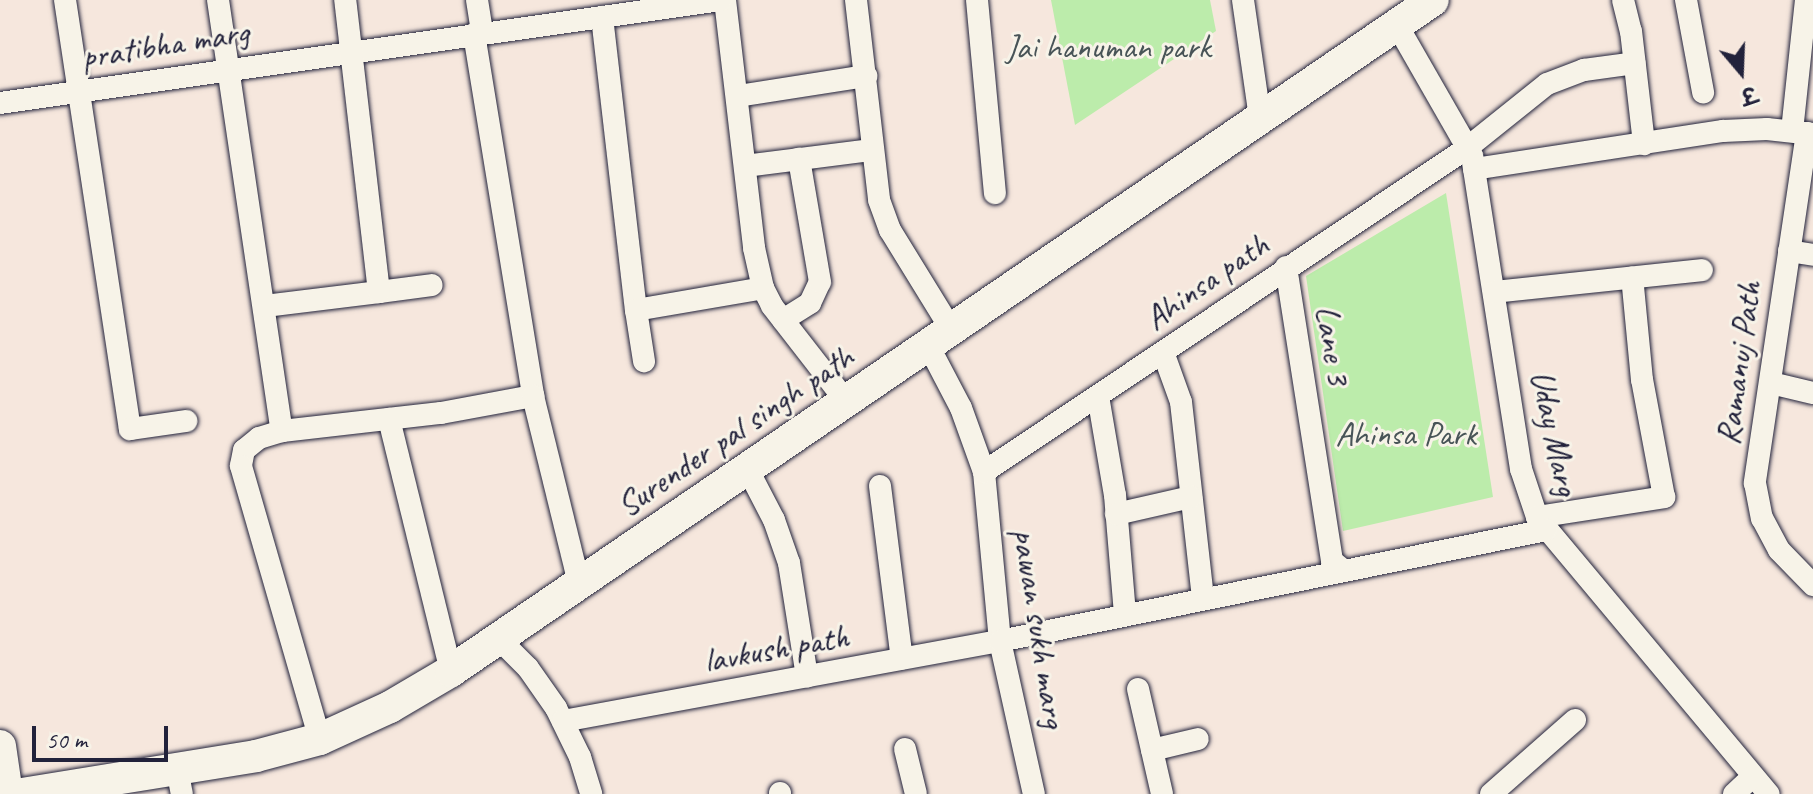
<!DOCTYPE html>
<html>
<head>
<meta charset="utf-8">
<style>
	body { margin:0 }
	#map { position:relative; width:1813px; height:794px; overflow:hidden; background:#f6e7dd; font-family:Caveat,"Playpen Sans Deva",sans-serif }
	div>[style] { position:absolute }
	.green>* { inset:0; background:#bcecab }
	.roads { filter:drop-shadow(0 0 2px #22223b) drop-shadow(0 0 2px #22223b) }
	.street>* { height:22px; margin:-11px; padding:0 11px; transform-origin:11px; border-radius:11px; background:#f7f3e8 }
	.secondary>* { height:32px; margin:-16px; padding:0 16px; transform-origin:16px; border-radius:16px; background:#f7f3e8 }
	span { translate:-50% -50%; white-space:nowrap; text-align:center; line-height:1.15; -webkit-text-stroke:6px #f7f3e8; paint-order:stroke }
	.street-label { font-size:34px; color:#22223b }
	.park-label { font-size:34px; color:#485457 }
	.north { position:absolute; left:1701px; top:32px; width:80px; height:80px; -webkit-text-stroke:6px #f7f3e8; paint-order:stroke; rotate:161deg; font-size:22px; font-weight:700; line-height:32px; text-align:center; color:#22223b }
	.north::after { content:''; display:block; margin:auto; width:28px; height:36px; background:#22223b; clip-path:polygon(50% 0,100% 100%,50% 72%,0 100%) }
	.scale { position:absolute; left:32px; top:726px; width:136px; height:36px; box-sizing:border-box; border:4px solid #22223b; border-top:0; padding-left:10px; font-size:24px; line-height:28px; white-space:nowrap; color:#22223b; -webkit-text-stroke:6px #f7f3e8; paint-order:stroke }
</style>
</head>
<body>
<div id="map">
	<div class="green">
		<div style="clip-path:polygon(1051px 0,1210px 0,1216px 31px,1075px 125px)"></div>
		<div style="clip-path:polygon(1446px 193px,1493px 497px,1343px 531px,1306px 276px)"></div>
	</div>
	<div class="roads">
		<div class="street">
			<div style="left:65px;top:0;width:434px;rotate:81.4deg"></div>
			<div style="left:130px;top:429px;width:57px;rotate:-8.1deg"></div>
			<div style="left:218px;top:0;width:436px;rotate:81.6deg"></div>
			<div style="left:282px;top:431px;width:24px;rotate:163deg"></div>
			<div style="left:259px;top:438px;width:19px;rotate:141deg"></div>
			<div style="left:244px;top:450px;width:16px;rotate:101deg"></div>
			<div style="left:241px;top:466px;width:284px;rotate:73.9deg"></div>
			<div style="left:477px;top:0;width:33px;rotate:81deg"></div>
			<div style="left:725px;top:0;width:250px;rotate:83.3deg"></div>
			<div style="left:754px;top:248px;width:41px;rotate:77.3deg"></div>
			<div style="left:763px;top:288px;width:20px;rotate:63deg"></div>
			<div style="left:772px;top:306px;width:120px;rotate:52.1deg"></div>
			<div style="left:856px;top:0;width:201px;rotate:83.4deg"></div>
			<div style="left:879px;top:200px;width:32px;rotate:70deg"></div>
			<div style="left:890px;top:230px;width:116px;rotate:58.4deg"></div>
			<div style="left:977px;top:0;width:194px;rotate:84.7deg"></div>
			<div style="left:1243px;top:0;width:119px;rotate:81.8deg"></div>
			<div style="left:1623px;top:0;width:32px;rotate:76deg"></div>
			<div style="left:1631px;top:31px;width:114px;rotate:83.4deg"></div>
			<div style="left:1686px;top:0;width:94px;rotate:79.5deg"></div>
			<div style="left:602px;top:17px;width:295px;rotate:83.4deg"></div>
			<div style="left:636px;top:310px;width:129px;rotate:-9.8deg"></div>
			<div style="left:1397px;top:25px;width:151px;rotate:60.2deg"></div>
			<div style="left:1472px;top:156px;width:317px;rotate:81.1deg"></div>
			<div style="left:1521px;top:469px;width:51px;rotate:71.6deg"></div>
			<div style="left:1537px;top:517px;width:361px;rotate:50.1deg"></div>
			<div style="left:474px;top:34px;width:367px;rotate:80.7deg"></div>
			<div style="left:738px;top:96px;width:130px;rotate:-8.9deg"></div>
			<div style="left:0;top:103px;width:728px;rotate:-8.13deg"></div>
			<div style="left:1792px;top:131px;width:132px;rotate:-83.9deg"></div>
			<div style="left:1807px;top:133px;width:354px;rotate:98.5deg"></div>
			<div style="left:1755px;top:483px;width:36px;rotate:79deg"></div>
			<div style="left:1762px;top:518px;width:36px;rotate:62deg"></div>
			<div style="left:1779px;top:550px;width:49px;rotate:45.8deg"></div>
			<div style="left:745px;top:166px;width:128px;rotate:-7.2deg"></div>
			<div style="left:1474px;top:169px;width:252px;rotate:-8.7deg"></div>
			<div style="left:1723px;top:131px;width:44px;rotate:-2.6deg"></div>
			<div style="left:1767px;top:129px;width:46px;rotate:6.2deg"></div>
			<div style="left:1789px;top:251px;width:24px;rotate:9deg"></div>
			<div style="left:1286px;top:267px;width:298px;rotate:81.1deg"></div>
			<div style="left:1332px;top:561px;width:14px;rotate:39deg"></div>
			<div style="left:379px;top:292px;width:53px;rotate:-7.5deg"></div>
			<div style="left:1494px;top:292px;width:209px;rotate:-6deg"></div>
			<div style="left:265px;top:306px;width:115px;rotate:-7deg"></div>
			<div style="left:379px;top:292px;width:294px;rotate:-96.6deg"></div>
			<div style="left:636px;top:310px;width:52px;rotate:81.1deg"></div>
			<div style="left:783px;top:320px;width:32px;rotate:-32deg"></div>
			<div style="left:810px;top:303px;width:23px;rotate:-65deg"></div>
			<div style="left:820px;top:282px;width:125px;rotate:-99.7deg"></div>
			<div style="left:928px;top:345px;width:71px;rotate:62.4deg"></div>
			<div style="left:961px;top:408px;width:68px;rotate:70.2deg"></div>
			<div style="left:984px;top:472px;width:170px;rotate:84.6deg"></div>
			<div style="left:1000px;top:641px;width:157px;rotate:77.5deg"></div>
			<div style="left:1163px;top:352px;width:53px;rotate:70.2deg"></div>
			<div style="left:1181px;top:402px;width:198px;rotate:83.6deg"></div>
			<div style="left:1771px;top:383px;width:43px;rotate:13.4deg"></div>
			<div style="left:1098px;top:396px;width:100px;rotate:80.3deg"></div>
			<div style="left:1115px;top:495px;width:120px;rotate:85.2deg"></div>
			<div style="left:389px;top:419px;width:260px;rotate:76.2deg"></div>
			<div style="left:282px;top:431px;width:160px;rotate:-6.5deg"></div>
			<div style="left:441px;top:413px;width:94px;rotate:-10.5deg"></div>
			<div style="left:533px;top:396px;width:193px;rotate:76.2deg"></div>
			<div style="left:747px;top:468px;width:59px;rotate:62.6deg"></div>
			<div style="left:774px;top:520px;width:46px;rotate:70.8deg"></div>
			<div style="left:789px;top:563px;width:115px;rotate:81deg"></div>
			<div style="left:984px;top:472px;width:582px;rotate:-33.85deg"></div>
			<div style="left:1467px;top:148px;width:102px;rotate:-38.7deg"></div>
			<div style="left:1547px;top:84px;width:40px;rotate:-21deg"></div>
			<div style="left:1584px;top:70px;width:51px;rotate:-7.8deg"></div>
			<div style="left:880px;top:486px;width:174px;rotate:82.8deg"></div>
			<div style="left:1116px;top:514px;width:77px;rotate:-12.8deg"></div>
			<div style="left:1537px;top:517px;width:129px;rotate:-8.9deg"></div>
			<div style="left:1664px;top:497px;width:119px;rotate:-100.6deg"></div>
			<div style="left:1642px;top:380px;width:103px;rotate:-95.5deg"></div>
			<div style="left:498px;top:638px;width:42px;rotate:45deg"></div>
			<div style="left:528px;top:668px;width:49px;rotate:55deg"></div>
			<div style="left:556px;top:708px;width:55px;rotate:63.9deg"></div>
			<div style="left:580px;top:757px;width:39px;rotate:73deg"></div>
			<div style="left:1138px;top:689px;width:108px;rotate:77.1deg"></div>
			<div style="left:563px;top:721px;width:444px;rotate:-10.4deg"></div>
			<div style="left:1000px;top:641px;width:557px;rotate:-11.49deg"></div>
			<div style="left:905px;top:749px;width:46px;rotate:76.3deg"></div>
			<div style="left:1152px;top:750px;width:47px;rotate:-13.4deg"></div>
			<div style="left:177px;top:769px;width:25px;rotate:79deg"></div>
			<div style="left:780px;top:793px;width:1px;rotate:90deg"></div>
			<div style="left:1491px;top:794px;width:112px;rotate:-41.4deg"></div>
			<div style="left:1734px;top:794px;width:26px;rotate:-43deg"></div>
		</div>
		<div class="secondary">
			<div style="left:0;top:746px;width:49px;rotate:81.7deg"></div>
			<div style="left:22px;top:794px;width:237px;rotate:-9.2deg"></div>
			<div style="left:256px;top:756px;width:66px;rotate:-14.9deg"></div>
			<div style="left:320px;top:739px;width:77px;rotate:-24.6deg"></div>
			<div style="left:390px;top:707px;width:71px;rotate:-30.5deg"></div>
			<div style="left:451px;top:671px;width:1189px;rotate:-34.34deg"></div>
		</div>
	</div>
	<div class="street-label">
		<span style="left:165px;top:44px;rotate:-9deg">pratibha marg</span>
		<span style="left:1206px;top:281px;rotate:-35deg">Ahinsa path</span>
		<span style="left:1333px;top:345px;rotate:81deg">Lane 3</span>
		<span style="left:1738px;top:363px;rotate:-82deg">Ramanuj Path</span>
		<span style="left:735px;top:431px;rotate:-34deg">Surender pal singh path</span>
		<span style="left:1555px;top:433px;rotate:78deg">Uday Marg</span>
		<span style="left:1040px;top:628px;rotate:81deg">pawan sukh marg</span>
		<span style="left:776px;top:648px;rotate:-10deg">lavkush path</span>
	</div>
	<div class="park-label">
		<span style="left:1108px;top:47px">Jai hanuman park</span>
		<span style="left:1406px;top:434px">Ahinsa Park</span>
	</div>
	<div class="north">उ</div>
	<div class="scale">50 m</div>
</div>
</body>
</html>
